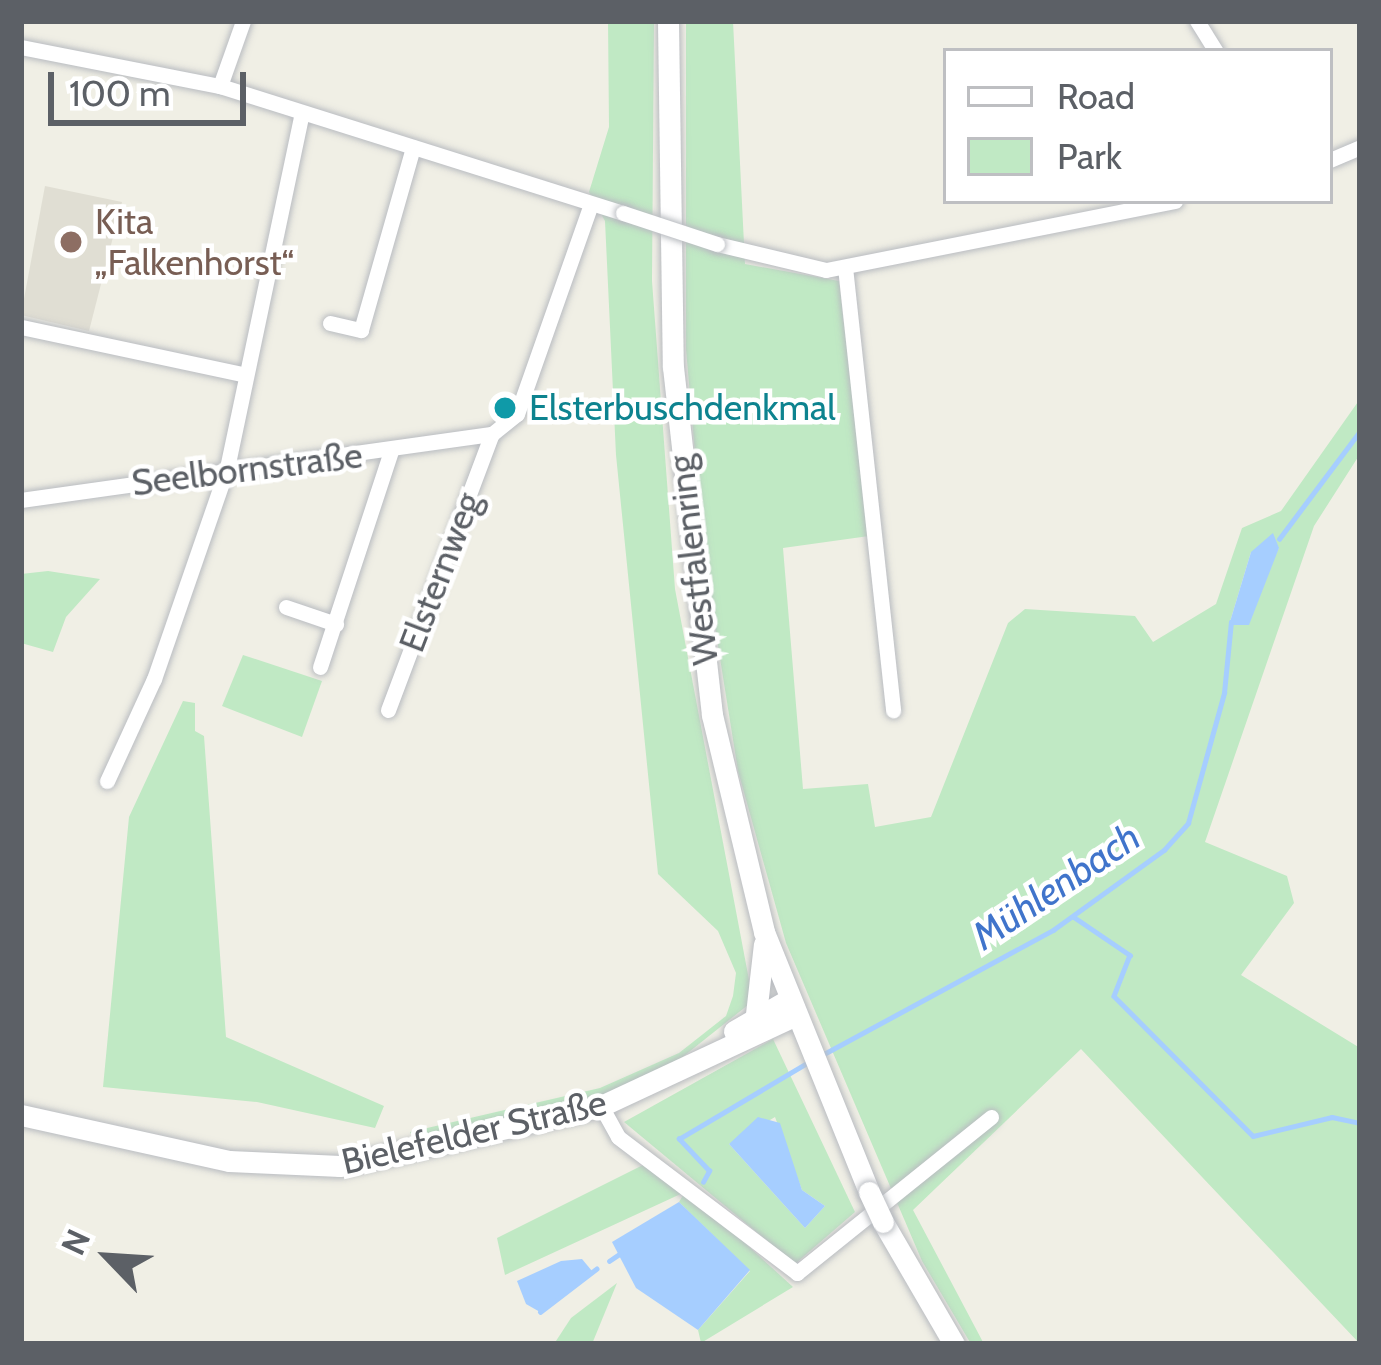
<!DOCTYPE html>
<html>
<head>
<meta charset="utf-8">
<style>
	body { margin:0 }
	#map { position:relative; width:1381px; height:1365px; overflow:hidden; background:#f0efe5; font-family:Cabin,sans-serif }
	div>[style] { position:absolute }
	.education>* { inset:0; background:#e0ded3 }
	.green>* { inset:0; background:#c0e9c4 }
	.water>* { inset:0; background:#a6ceff }
	.stream>* { height:4.5px; margin:-2.25px; padding:0 2.25px; transform-origin:2.25px; border-radius:2.25px; background:#a6ceff }
	.roads { filter:drop-shadow(0 0 3px #b9bcc1) drop-shadow(0 0 3px #b9bcc1) }
	.minor>* { height:15px; margin:-7.5px; padding:0 7.5px; transform-origin:7.5px; border-radius:7.5px; background:#fff }
	.secondary>* { height:21px; margin:-10.5px; padding:0 10.5px; transform-origin:10.5px; border-radius:10.5px; background:#fff }
	.bridges { filter:drop-shadow(0 0 3px #b9bcc1) drop-shadow(0 0 3px #b9bcc1) }
	.minor-bridge>* { height:15px; margin:-7.5px; padding:0 7.5px; transform-origin:7.5px; border-radius:7.5px; background:#fff }
	.secondary-bridge>* { height:21px; margin:-10.5px; padding:0 10.5px; transform-origin:10.5px; border-radius:10.5px; background:#fff }
	.dots>* { width:33px; height:33px; translate:-50% -50%; box-sizing:border-box; border:6px solid #fff; border-radius:50% }
	span { translate:-50% -50%; white-space:nowrap; text-align:center; line-height:1.15; -webkit-text-stroke:9px #fff; paint-order:stroke }
	.education-label { font-size:36px; color:#785e54 }
	.left { translate:0 -50%; text-align:left }
	.culture-label { font-size:36px; color:#0d838f }
	.street-label { font-size:36px; color:#5c6066 }
	.water-label { font-size:39px; color:#4074cb; font-style:italic }
	.frame { position:absolute; inset:0; border:24px solid #5c6066; pointer-events:none }
	.legend { position:absolute; left:943px; top:48px; width:390px; height:156px; box-sizing:border-box; background:#fff; border:3px solid #bebfc2; margin:0; padding:15px 21px; list-style:none; font-size:36px; color:#5c6066 }
	.legend li { display:flex; align-items:center; gap:24px; height:60px }
	.legend b { width:60px; border:3px solid #bebfc2 }
	.north { position:absolute; left:48px; top:1197px; width:120px; height:120px; -webkit-text-stroke:9px #fff; paint-order:stroke; rotate:295deg; font-size:33px; font-weight:700; line-height:48px; text-align:center; color:#5c6066 }
	.north::after { content:''; display:block; margin:auto; width:42px; height:54px; background:#5c6066; clip-path:polygon(50% 0,100% 100%,50% 72%,0 100%) }
	.scale { position:absolute; left:48px; top:72px; width:198px; height:54px; box-sizing:border-box; border:6px solid #5c6066; border-top:0; padding-left:15px; font-size:36px; line-height:42px; white-space:nowrap; color:#5c6066; -webkit-text-stroke:9px #fff; paint-order:stroke }
</style>
</head>
<body>
<div id="map">
	<div class="education">
		<div style="clip-path:polygon(45px 186px,122px 202px,89px 331px,21px 315px)"></div>
	</div>
	<div class="green">
		<div style="clip-path:polygon(608px 21px,654px 21px,652px 281px,675px 589px,753px 1001px,665px 1071px,591px 1102px,415px 1142px,410px 1132px,600px 1088px,679px 1053px,726px 1016px,733px 996px,736px 973px,718px 931px,658px 874px,616px 455px,605px 221px,589px 192px,609px 127px)"></div>
		<div style="clip-path:polygon(evenodd,686px 21px,733px 21px,745px 264px,839px 281px,869px 536px,783px 548px,803px 789px,868px 784px,875px 827px,931px 817px,1008px 623px,1025px 609px,1135px 616px,1153px 642px,1216px 604px,1242px 528px,1281px 511px,1360px 399px,1360px 454px,1314px 526px,1205px 842px,1287px 876px,1294px 903px,1241px 975px,1360px 1048px,1360px 1344px,1081px 1049px,913px 1210px,984px 1344px,971px 1344px,922px 1261px,786px 943px,738px 771px,704px 558px,686px 349px,686px 21px,1279px 548px,1259px 586px,1229px 625px,1251px 552px,1279px 548px)"></div>
		<div style="clip-path:polygon(48px 571px,100px 579px,66px 617px,53px 652px,21px 643px,21px 574px)"></div>
		<div style="clip-path:polygon(243px 655px,322px 681px,302px 737px,222px 706px)"></div>
		<div style="clip-path:polygon(183px 701px,195px 703px,195px 731px,204px 736px,226px 1037px,384px 1106px,375px 1128px,257px 1102px,103px 1087px,129px 817px)"></div>
		<div style="clip-path:polygon(evenodd,773px 1039px,855px 1212px,795px 1264px,624px 1122px,773px 1039px,775px 1117px,802px 1190px,825px 1206px,805px 1228px,729px 1144px,775px 1117px)"></div>
		<div style="clip-path:polygon(645px 1164px,687px 1190px,793px 1287px,701px 1343px,698px 1330px,750px 1271px,679px 1202px,685px 1192px,505px 1275px,497px 1238px)"></div>
		<div style="clip-path:polygon(617px 1283px,592px 1344px,554px 1344px,571px 1318px)"></div>
	</div>
	<div class="water">
		<div style="clip-path:polygon(1273px 533px,1279px 548px,1249px 625px,1229px 625px,1251px 552px)"></div>
		<div style="clip-path:polygon(758px 1117px,780px 1123px,802px 1190px,825px 1206px,805px 1228px,729px 1144px)"></div>
		<div style="clip-path:polygon(679px 1202px,750px 1270px,698px 1330px,636px 1288px,612px 1242px)"></div>
		<div style="clip-path:polygon(561px 1261px,582px 1259px,592px 1271px,540px 1312px,526px 1304px,517px 1281px)"></div>
	</div>
	<div class="stream">
		<div style="left:1279px;top:539px;width:135px;rotate:-53.1deg"></div>
		<div style="left:1074px;top:917px;width:68px;rotate:34.2deg"></div>
		<div style="left:1130px;top:955px;width:44px;rotate:111.3deg"></div>
		<div style="left:1114px;top:996px;width:197px;rotate:45.2deg"></div>
		<div style="left:1253px;top:1136px;width:81px;rotate:-13.5deg"></div>
		<div style="left:1332px;top:1117px;width:29px;rotate:12deg"></div>
		<div style="left:822px;top:1055px;width:263px;rotate:-28.4deg"></div>
		<div style="left:1053px;top:930px;width:137px;rotate:-35.8deg"></div>
		<div style="left:1164px;top:850px;width:36px;rotate:-48deg"></div>
		<div style="left:1188px;top:823px;width:135px;rotate:-74.5deg"></div>
		<div style="left:1224px;top:693px;width:71px;rotate:-84.4deg"></div>
		<div style="left:703px;top:1182px;width:13px;rotate:-61deg"></div>
		<div style="left:709px;top:1171px;width:44px;rotate:-133.2deg"></div>
		<div style="left:679px;top:1139px;width:149px;rotate:-30.7deg"></div>
		<div style="left:609px;top:1261px;width:14px;rotate:-34deg"></div>
		<div style="left:540px;top:1312px;width:71px;rotate:-37.5deg"></div>
	</div>
	<div class="roads">
		<div class="minor">
			<div style="left:1197px;top:21px;width:36px;rotate:58deg"></div>
			<div style="left:21px;top:47px;width:203px;rotate:11.1deg"></div>
			<div style="left:220px;top:86px;width:423px;rotate:17.5deg"></div>
			<div style="left:220px;top:86px;width:69px;rotate:-70.5deg"></div>
			<div style="left:1330px;top:160px;width:33px;rotate:-23deg"></div>
			<div style="left:717px;top:244px;width:112px;rotate:13.4deg"></div>
			<div style="left:826px;top:270px;width:356px;rotate:-11.2deg"></div>
			<div style="left:845px;top:267px;width:446px;rotate:83.8deg"></div>
			<div style="left:330px;top:323px;width:32px;rotate:13deg"></div>
			<div style="left:361px;top:330px;width:190px;rotate:-74.1deg"></div>
			<div style="left:21px;top:327px;width:226px;rotate:12deg"></div>
			<div style="left:21px;top:500px;width:476px;rotate:-8deg"></div>
			<div style="left:492px;top:434px;width:32px;rotate:-39deg"></div>
			<div style="left:517px;top:414px;width:223px;rotate:-70.6deg"></div>
			<div style="left:286px;top:607px;width:53px;rotate:18.8deg"></div>
			<div style="left:320px;top:667px;width:227px;rotate:-71.8deg"></div>
			<div style="left:388px;top:710px;width:295px;rotate:-69.4deg"></div>
			<div style="left:107px;top:781px;width:112px;rotate:-65.3deg"></div>
			<div style="left:154px;top:679px;width:223px;rotate:-70.9deg"></div>
			<div style="left:227px;top:468px;width:363px;rotate:-78.1deg"></div>
			<div style="left:601px;top:1106px;width:35px;rotate:61deg"></div>
			<div style="left:618px;top:1137px;width:225px;rotate:37.2deg"></div>
			<div style="left:797px;top:1273px;width:249px;rotate:-38.8deg"></div>
		</div>
		<div class="secondary">
			<div style="left:668px;top:21px;width:346px;rotate:89.2deg"></div>
			<div style="left:673px;top:367px;width:350px;rotate:83.6deg"></div>
			<div style="left:712px;top:715px;width:223px;rotate:76.5deg"></div>
			<div style="left:764px;top:932px;width:280px;rotate:68deg"></div>
			<div style="left:756px;top:1014px;width:70px;rotate:-83.5deg"></div>
			<div style="left:734px;top:1031px;width:62px;rotate:-29.9deg"></div>
			<div style="left:21px;top:1115px;width:213px;rotate:12.5deg"></div>
			<div style="left:229px;top:1161px;width:111px;rotate:2.6deg"></div>
			<div style="left:340px;top:1166px;width:268px;rotate:-12.9deg"></div>
			<div style="left:601px;top:1106px;width:213px;rotate:-25deg"></div>
			<div style="left:883px;top:1222px;width:141px;rotate:59.8deg"></div>
		</div>
	</div>
	<div class="bridges">
		<div class="minor-bridge">
			<div style="left:623px;top:213px;width:99px;rotate:18.3deg"></div>
		</div>
		<div class="secondary-bridge">
			<div style="left:869px;top:1192px;width:33px;rotate:65deg"></div>
		</div>
	</div>
	<div class="dots">
		<div style="left:71px;top:242px;background:#8d6e63"></div>
		<div style="left:505px;top:408px;background:#0f9aa8"></div>
	</div>
	<div class="education-label">
		<span class="left" style="left:95px;top:242px">Kita<br>„Falkenhorst“</span>
	</div>
	<div class="culture-label">
		<span class="left" style="left:529px;top:408px">Elsterbuschdenkmal</span>
	</div>
	<div class="street-label">
		<span style="left:247px;top:469px;rotate:-7deg">Seelbornstraße</span>
		<span style="left:693px;top:560px;rotate:-97deg">Westfalenring</span>
		<span style="left:440px;top:572px;rotate:-69deg">Elsternweg</span>
		<span style="left:474px;top:1132px;rotate:-13deg">Bielefelder Straße</span>
	</div>
	<div class="water-label">
		<span style="left:1056px;top:886px;rotate:-34deg">Mühlenbach</span>
	</div>
	<div class="frame"></div>
	<ul class="legend">
	<li><b style="height:15px;background:#fff"></b>Road</li>
	<li><b style="height:33px;background:#c0e9c4"></b>Park</li>
	</ul>
	<div class="north">N</div>
	<div class="scale">100 m</div>
</div>
</body>
</html>
